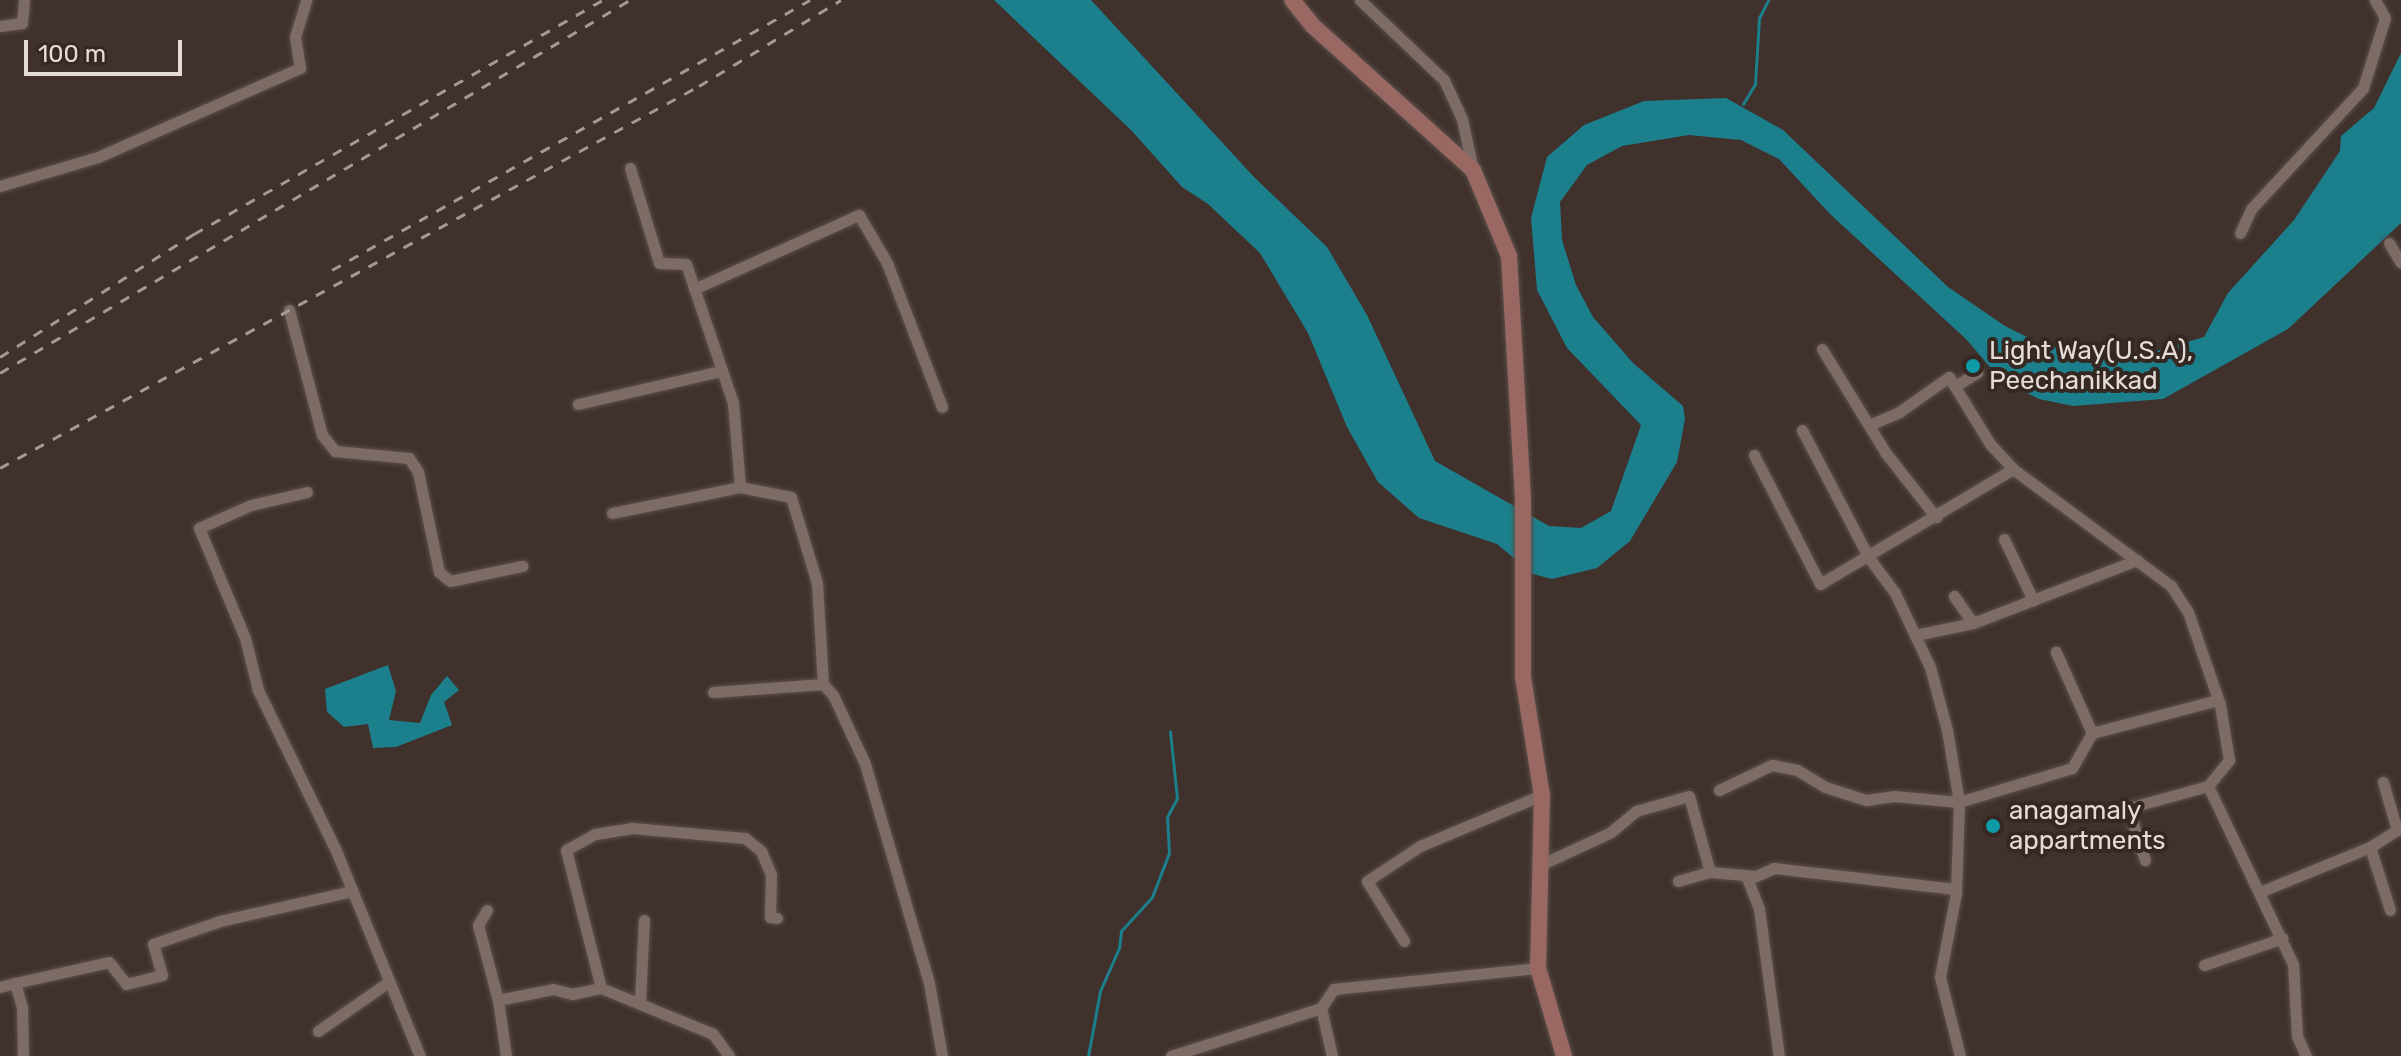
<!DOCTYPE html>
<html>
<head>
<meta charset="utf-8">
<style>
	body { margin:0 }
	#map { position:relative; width:2401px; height:1056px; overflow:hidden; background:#40312c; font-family:Rubik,sans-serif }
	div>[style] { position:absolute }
	.water>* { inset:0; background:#1c7f8c }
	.stream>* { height:3px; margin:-1.5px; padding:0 1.5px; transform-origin:1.5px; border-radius:1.5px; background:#1c7f8c }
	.roads { filter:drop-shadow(0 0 2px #5b504b) drop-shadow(0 0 2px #5b504b) }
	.street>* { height:11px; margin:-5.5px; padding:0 5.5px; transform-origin:5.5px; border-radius:5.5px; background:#7d6b65 }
	.secondary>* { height:16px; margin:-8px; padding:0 8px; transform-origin:8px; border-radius:8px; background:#9a6863 }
	.rail>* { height:3px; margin-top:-1.5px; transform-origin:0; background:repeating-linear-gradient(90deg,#a59995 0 10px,transparent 0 20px) }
	.dots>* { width:22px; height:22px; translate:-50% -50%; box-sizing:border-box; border:4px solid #352722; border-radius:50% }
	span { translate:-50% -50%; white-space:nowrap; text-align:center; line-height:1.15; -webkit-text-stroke:8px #352722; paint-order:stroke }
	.poi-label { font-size:26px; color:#e5dcd8 }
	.left { translate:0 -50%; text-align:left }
	.scale { position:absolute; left:24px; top:40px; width:158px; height:36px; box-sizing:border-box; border:4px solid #e5dcd8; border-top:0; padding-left:10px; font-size:24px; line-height:28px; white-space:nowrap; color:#e5dcd8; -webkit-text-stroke:6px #352722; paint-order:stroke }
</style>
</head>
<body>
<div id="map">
	<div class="water">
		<div style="clip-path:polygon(994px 0,1091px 0,1254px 177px,1327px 247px,1367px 315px,1435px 461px,1549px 526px,1581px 528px,1611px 511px,1641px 425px,1567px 348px,1537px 290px,1531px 218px,1547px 157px,1584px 125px,1644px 101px,1726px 98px,1783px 130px,1948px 287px,2005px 326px,2043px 345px,2130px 359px,2204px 337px,2228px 293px,2294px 220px,2340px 151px,2341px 136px,2374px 108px,2401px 53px,2401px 223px,2288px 329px,2163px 399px,2073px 406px,2039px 399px,2002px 381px,1966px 339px,1830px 214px,1779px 159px,1741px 140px,1689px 135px,1622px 146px,1587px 165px,1560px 202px,1562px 240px,1576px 285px,1593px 317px,1633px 363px,1683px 406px,1685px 419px,1677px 462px,1630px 541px,1597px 568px,1552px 579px,1533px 574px,1497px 544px,1419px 518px,1378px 482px,1347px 427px,1308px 333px,1260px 253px,1208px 204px,1182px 187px,1132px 131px)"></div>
		<div style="clip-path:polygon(388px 665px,396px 691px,389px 720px,420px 723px,431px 695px,447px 676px,459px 690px,444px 702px,452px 725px,396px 747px,373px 748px,368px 724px,344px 727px,327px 712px,325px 689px)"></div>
	</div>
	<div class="stream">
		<div style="left:1743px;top:104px;width:23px;rotate:-59deg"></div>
		<div style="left:1755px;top:84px;width:66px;rotate:-86.5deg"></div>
		<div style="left:1759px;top:18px;width:20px;rotate:-63deg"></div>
		<div style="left:1088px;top:1056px;width:66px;rotate:-79.5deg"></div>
		<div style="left:1100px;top:991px;width:47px;rotate:-66.2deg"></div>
		<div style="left:1119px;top:948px;width:17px;rotate:-83deg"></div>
		<div style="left:1121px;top:931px;width:46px;rotate:-47.6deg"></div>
		<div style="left:1152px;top:897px;width:47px;rotate:-68.9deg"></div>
		<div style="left:1169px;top:853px;width:36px;rotate:-93deg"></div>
		<div style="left:1167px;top:817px;width:21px;rotate:-62deg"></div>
		<div style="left:1177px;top:798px;width:67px;rotate:-96deg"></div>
	</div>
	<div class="roads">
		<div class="street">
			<div style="left:1360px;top:0;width:116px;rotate:43.6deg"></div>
			<div style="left:1444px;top:80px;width:43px;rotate:65.2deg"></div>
			<div style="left:1462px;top:119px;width:52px;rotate:77.8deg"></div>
			<div style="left:0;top:26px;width:22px;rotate:-8deg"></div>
			<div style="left:22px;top:23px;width:23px;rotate:-85deg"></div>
			<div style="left:630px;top:168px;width:99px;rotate:73deg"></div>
			<div style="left:659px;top:263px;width:27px;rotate:2deg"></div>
			<div style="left:686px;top:264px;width:147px;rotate:71.3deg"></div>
			<div style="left:733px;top:403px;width:84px;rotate:85.2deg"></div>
			<div style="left:740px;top:487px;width:52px;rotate:11.1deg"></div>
			<div style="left:791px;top:497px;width:90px;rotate:73.2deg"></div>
			<div style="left:817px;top:583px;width:101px;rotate:86.6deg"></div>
			<div style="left:823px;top:684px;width:15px;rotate:48deg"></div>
			<div style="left:833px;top:695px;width:76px;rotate:65.1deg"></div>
			<div style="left:865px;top:764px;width:228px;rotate:73.7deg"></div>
			<div style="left:929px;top:983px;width:74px;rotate:79.9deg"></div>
			<div style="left:0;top:186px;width:102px;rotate:-16.5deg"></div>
			<div style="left:98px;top:157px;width:221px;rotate:-23.8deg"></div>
			<div style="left:300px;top:68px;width:31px;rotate:-99deg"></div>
			<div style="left:295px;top:37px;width:39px;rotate:-73deg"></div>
			<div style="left:2240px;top:233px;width:26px;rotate:-65deg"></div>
			<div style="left:2251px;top:209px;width:165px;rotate:-47.2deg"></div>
			<div style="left:2363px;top:88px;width:73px;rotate:-72.6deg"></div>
			<div style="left:2385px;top:18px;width:21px;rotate:-119deg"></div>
			<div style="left:2389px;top:243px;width:23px;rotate:59deg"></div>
			<div style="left:694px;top:289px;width:181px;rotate:-24.2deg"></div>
			<div style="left:859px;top:215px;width:56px;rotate:59.7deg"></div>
			<div style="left:887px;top:263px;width:154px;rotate:69.1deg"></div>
			<div style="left:289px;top:310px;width:129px;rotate:75.2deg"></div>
			<div style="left:322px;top:435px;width:21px;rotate:51deg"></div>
			<div style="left:335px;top:451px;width:74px;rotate:5.4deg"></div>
			<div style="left:409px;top:458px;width:17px;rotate:57deg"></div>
			<div style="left:418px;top:472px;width:102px;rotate:78.1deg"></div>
			<div style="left:439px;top:572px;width:14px;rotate:39deg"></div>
			<div style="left:450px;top:581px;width:74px;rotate:-11.8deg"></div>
			<div style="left:1822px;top:349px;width:121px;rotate:58.5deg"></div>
			<div style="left:1885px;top:452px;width:83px;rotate:51.9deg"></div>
			<div style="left:1955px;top:386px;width:26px;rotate:-31deg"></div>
			<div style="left:578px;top:404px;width:147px;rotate:-13deg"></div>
			<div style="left:1869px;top:425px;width:33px;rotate:-23deg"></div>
			<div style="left:1899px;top:412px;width:61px;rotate:-35deg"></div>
			<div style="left:1949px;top:377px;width:79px;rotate:58.5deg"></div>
			<div style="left:1990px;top:444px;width:34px;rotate:47deg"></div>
			<div style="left:2013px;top:469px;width:197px;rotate:36.5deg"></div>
			<div style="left:2171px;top:586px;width:31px;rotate:57deg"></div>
			<div style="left:2188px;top:612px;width:98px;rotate:71deg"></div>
			<div style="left:2220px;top:705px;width:56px;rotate:80.7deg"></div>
			<div style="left:2229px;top:760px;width:33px;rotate:129deg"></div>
			<div style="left:2208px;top:786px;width:197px;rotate:64.5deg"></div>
			<div style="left:2293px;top:964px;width:72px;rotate:86.8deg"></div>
			<div style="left:2297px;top:1036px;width:22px;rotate:66deg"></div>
			<div style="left:1802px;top:430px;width:144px;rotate:62.4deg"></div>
			<div style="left:1869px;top:558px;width:44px;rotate:53.4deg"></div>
			<div style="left:1895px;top:593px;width:82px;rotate:64.7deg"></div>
			<div style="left:1930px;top:667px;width:65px;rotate:74.9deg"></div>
			<div style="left:1947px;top:730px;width:73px;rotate:80.5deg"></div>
			<div style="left:1959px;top:802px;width:91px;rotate:91.9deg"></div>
			<div style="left:1956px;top:893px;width:86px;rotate:100.8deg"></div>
			<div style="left:1940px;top:977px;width:81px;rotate:75.8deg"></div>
			<div style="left:1754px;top:455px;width:145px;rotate:62.9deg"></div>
			<div style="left:1820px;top:584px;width:225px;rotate:-30.8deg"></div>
			<div style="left:307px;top:492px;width:57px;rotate:166.9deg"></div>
			<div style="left:251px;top:505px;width:57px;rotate:156.1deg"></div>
			<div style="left:199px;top:528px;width:119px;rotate:67.3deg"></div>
			<div style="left:245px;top:638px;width:54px;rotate:76deg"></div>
			<div style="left:258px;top:690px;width:181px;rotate:64.1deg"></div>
			<div style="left:337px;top:853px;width:219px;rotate:67.8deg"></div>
			<div style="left:612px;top:513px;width:131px;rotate:-11.5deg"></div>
			<div style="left:2004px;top:539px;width:68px;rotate:64.6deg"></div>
			<div style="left:1954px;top:596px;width:33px;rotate:55deg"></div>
			<div style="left:1973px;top:623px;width:176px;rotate:-21deg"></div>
			<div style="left:1915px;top:635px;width:59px;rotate:-11.7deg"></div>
			<div style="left:713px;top:692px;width:110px;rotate:-4.2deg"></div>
			<div style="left:2092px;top:733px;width:130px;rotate:-14.7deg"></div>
			<div style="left:2383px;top:782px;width:50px;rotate:73.7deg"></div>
			<div style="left:1719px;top:790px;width:59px;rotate:-25.3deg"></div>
			<div style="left:1772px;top:765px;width:25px;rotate:11deg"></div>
			<div style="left:1797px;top:770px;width:33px;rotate:31deg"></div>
			<div style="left:1825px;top:787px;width:43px;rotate:17.6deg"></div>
			<div style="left:1866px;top:800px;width:28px;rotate:-8deg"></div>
			<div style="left:1894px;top:796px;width:65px;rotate:5.3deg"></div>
			<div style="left:1959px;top:802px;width:118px;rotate:-16.7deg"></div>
			<div style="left:2072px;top:768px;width:40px;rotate:-60.3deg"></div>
			<div style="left:2092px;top:733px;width:89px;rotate:-114deg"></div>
			<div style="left:2370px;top:847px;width:66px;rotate:72.4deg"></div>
			<div style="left:2145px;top:860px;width:55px;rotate:-108.1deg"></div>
			<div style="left:2128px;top:808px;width:83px;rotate:-15.4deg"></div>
			<div style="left:1540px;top:865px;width:78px;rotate:-24.9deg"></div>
			<div style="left:1611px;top:832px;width:33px;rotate:-40deg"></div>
			<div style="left:1636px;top:811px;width:55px;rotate:-15.8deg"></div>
			<div style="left:1689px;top:796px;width:79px;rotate:74.6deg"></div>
			<div style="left:1746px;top:875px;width:36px;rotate:69deg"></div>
			<div style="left:1759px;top:909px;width:148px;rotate:82.3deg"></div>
			<div style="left:1678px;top:881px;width:33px;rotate:-16deg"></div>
			<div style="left:1710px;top:872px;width:46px;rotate:5deg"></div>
			<div style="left:1756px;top:876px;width:20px;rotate:-24deg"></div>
			<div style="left:1774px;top:868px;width:183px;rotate:6.6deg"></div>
			<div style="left:2262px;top:891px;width:117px;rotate:-22.2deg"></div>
			<div style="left:2370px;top:847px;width:36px;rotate:-32deg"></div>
			<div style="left:487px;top:910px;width:17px;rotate:121deg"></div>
			<div style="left:478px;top:925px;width:78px;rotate:75.1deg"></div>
			<div style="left:1404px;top:941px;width:70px;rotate:-121.7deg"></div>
			<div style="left:1367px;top:881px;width:64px;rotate:-33.4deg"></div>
			<div style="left:1420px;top:846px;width:132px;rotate:-22.7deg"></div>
			<div style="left:2204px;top:965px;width:83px;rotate:-18.9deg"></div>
			<div style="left:15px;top:983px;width:96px;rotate:-12.6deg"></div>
			<div style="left:109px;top:962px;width:28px;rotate:52deg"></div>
			<div style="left:126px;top:984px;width:37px;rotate:-14deg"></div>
			<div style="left:162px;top:975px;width:32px;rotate:-106deg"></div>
			<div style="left:153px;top:944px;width:71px;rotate:-18.9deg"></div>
			<div style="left:220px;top:921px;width:135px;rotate:-12.8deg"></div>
			<div style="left:0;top:987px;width:16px;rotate:-15deg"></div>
			<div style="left:15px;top:983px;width:25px;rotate:74deg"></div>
			<div style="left:22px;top:1007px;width:49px;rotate:88.8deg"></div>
			<div style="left:601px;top:988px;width:121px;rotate:22.3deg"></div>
			<div style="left:713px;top:1034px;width:27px;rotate:54deg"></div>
			<div style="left:640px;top:1001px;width:81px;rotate:-87.2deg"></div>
			<div style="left:1321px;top:1008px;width:49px;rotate:77.1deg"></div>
			<div style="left:318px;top:1031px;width:84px;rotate:-34.8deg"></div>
			<div style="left:506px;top:1056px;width:57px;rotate:-98.1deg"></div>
			<div style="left:498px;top:1000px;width:56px;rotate:-11.3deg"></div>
			<div style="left:553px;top:989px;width:20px;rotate:15deg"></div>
			<div style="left:572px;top:994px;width:30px;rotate:-12deg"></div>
			<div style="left:601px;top:988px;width:142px;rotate:-104.2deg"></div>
			<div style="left:566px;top:850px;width:33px;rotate:-29deg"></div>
			<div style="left:595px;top:834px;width:37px;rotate:-9deg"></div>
			<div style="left:632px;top:828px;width:113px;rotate:5.1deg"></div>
			<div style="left:745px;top:838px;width:21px;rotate:39deg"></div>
			<div style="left:761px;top:851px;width:26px;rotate:67deg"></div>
			<div style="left:771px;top:875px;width:42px;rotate:91.4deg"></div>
			<div style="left:770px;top:917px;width:7px;rotate:8deg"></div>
			<div style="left:1171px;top:1056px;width:157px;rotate:-17.7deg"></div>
			<div style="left:1321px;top:1008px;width:23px;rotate:-56deg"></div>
			<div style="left:1334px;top:989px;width:205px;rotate:-5.9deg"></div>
		</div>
		<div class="secondary">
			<div style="left:1292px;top:0;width:33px;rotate:51deg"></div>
			<div style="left:1313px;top:26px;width:215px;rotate:42deg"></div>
			<div style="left:1473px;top:170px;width:93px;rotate:67.3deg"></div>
			<div style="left:1509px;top:256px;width:244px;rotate:86.7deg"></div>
			<div style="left:1523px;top:500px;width:177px;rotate:90deg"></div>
			<div style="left:1523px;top:677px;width:120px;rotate:80.9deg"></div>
			<div style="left:1542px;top:795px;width:173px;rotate:91.3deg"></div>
			<div style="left:1538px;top:968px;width:92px;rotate:73.5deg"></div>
		</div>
	</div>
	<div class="rail">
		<div style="left:332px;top:270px;width:549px;rotate:-29.46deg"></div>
		<div style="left:0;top:357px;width:230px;rotate:-32.4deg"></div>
		<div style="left:194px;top:234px;width:470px;rotate:-29.8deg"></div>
		<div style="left:0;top:373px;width:732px;rotate:-30.63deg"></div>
		<div style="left:0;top:468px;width:797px;rotate:-28.66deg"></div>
		<div style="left:699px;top:86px;width:166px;rotate:-31.2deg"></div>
	</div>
	<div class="dots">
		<div style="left:1973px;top:366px;background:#0f9aa8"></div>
		<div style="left:1993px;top:826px;background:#0f9aa8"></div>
	</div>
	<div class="poi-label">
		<span class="left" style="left:1989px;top:366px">Light Way(U.S.A),<br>Peechanikkad</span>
		<span class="left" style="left:2009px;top:826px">anagamaly<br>appartments</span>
	</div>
	<div class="scale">100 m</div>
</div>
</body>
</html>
